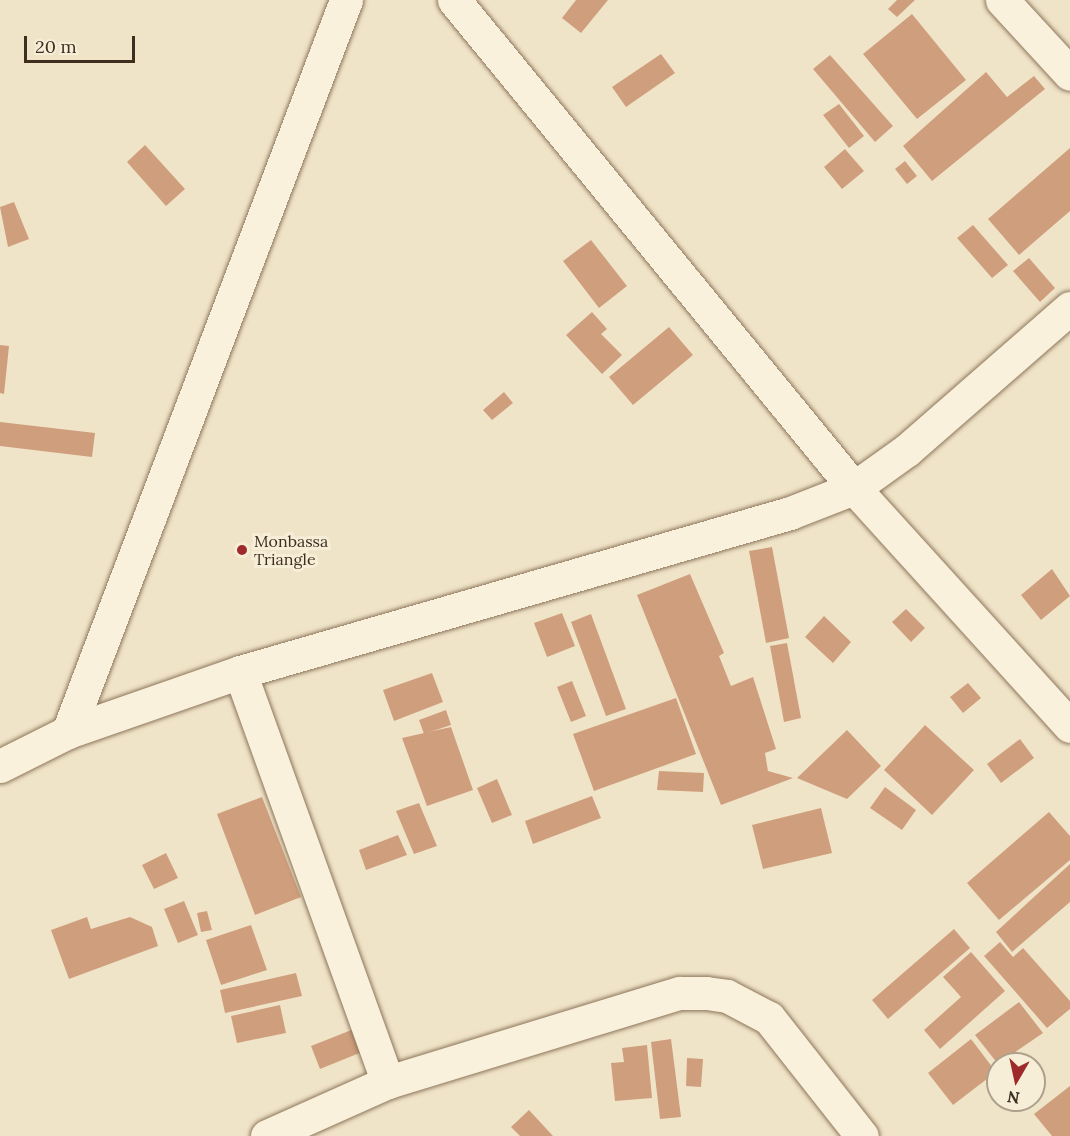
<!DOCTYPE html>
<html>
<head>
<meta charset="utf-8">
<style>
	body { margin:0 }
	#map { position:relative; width:1070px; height:1136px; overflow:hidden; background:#f0e4c8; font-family:Lora,serif }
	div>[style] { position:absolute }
	.building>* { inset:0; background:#cf9f7d }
	.roads { filter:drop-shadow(0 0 2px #8d765c) drop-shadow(0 0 2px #8d765c) }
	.street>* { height:33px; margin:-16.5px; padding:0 16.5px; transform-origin:16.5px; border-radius:16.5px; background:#faf1dc }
	.dots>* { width:16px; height:16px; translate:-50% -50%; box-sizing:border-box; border:3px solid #f7eed8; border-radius:50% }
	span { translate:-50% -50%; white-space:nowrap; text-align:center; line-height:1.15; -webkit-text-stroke:6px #f7eed8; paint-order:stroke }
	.poi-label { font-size:16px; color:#3d2e20 }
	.left { translate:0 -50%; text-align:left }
	.north { position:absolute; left:986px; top:1052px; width:60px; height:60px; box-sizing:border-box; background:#f7eed8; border:2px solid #ada18e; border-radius:50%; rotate:189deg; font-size:16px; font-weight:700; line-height:24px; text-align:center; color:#3d2e20 }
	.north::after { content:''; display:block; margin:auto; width:21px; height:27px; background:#9e2a2b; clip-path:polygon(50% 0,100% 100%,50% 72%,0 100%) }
	.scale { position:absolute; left:24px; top:36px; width:111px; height:27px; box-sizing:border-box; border:3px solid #3d2e20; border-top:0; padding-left:8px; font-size:18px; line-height:21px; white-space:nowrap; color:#3d2e20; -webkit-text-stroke:4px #f7eed8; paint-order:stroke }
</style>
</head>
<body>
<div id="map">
	<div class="building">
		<div style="clip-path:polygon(576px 0,608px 0,581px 33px,562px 18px)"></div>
		<div style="clip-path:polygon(897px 0,915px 0,897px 17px,888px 9px)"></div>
		<div style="clip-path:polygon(912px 14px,966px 80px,917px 119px,863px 54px)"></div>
		<div style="clip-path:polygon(661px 54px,675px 73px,626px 107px,612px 87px)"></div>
		<div style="clip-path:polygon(830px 55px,893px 126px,875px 142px,813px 69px)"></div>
		<div style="clip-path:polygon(986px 72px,1007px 97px,1034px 76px,1045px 89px,932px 181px,903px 146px)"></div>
		<div style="clip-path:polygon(839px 104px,864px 136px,849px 148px,823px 115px)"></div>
		<div style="clip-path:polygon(145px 145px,185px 189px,166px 206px,127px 162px)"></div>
		<div style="clip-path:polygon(1070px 148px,1070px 211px,1019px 255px,988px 219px)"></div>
		<div style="clip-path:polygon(845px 149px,864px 171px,842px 189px,824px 167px)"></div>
		<div style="clip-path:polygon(905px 161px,917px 176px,907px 184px,895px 169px)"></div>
		<div style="clip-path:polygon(14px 202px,29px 239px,8px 247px,0 207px)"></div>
		<div style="clip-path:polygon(973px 225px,1008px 265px,992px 278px,957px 238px)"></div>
		<div style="clip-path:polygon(591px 240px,627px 286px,599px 308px,563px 261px)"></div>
		<div style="clip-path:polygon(1029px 258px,1055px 288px,1040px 302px,1013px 271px)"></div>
		<div style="clip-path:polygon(592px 312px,607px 329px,601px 334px,622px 355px,602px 374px,566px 335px)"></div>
		<div style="clip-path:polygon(669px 327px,693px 355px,633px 405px,609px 377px)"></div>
		<div style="clip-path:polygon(0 345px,9px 346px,4px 394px,0 393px)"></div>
		<div style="clip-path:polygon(504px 392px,513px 403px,492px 420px,483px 410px)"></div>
		<div style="clip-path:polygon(0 422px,95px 433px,92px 457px,0 446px)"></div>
		<div style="clip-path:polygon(772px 547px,789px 638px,766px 643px,749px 551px)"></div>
		<div style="clip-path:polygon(1052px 569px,1070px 596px,1041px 620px,1021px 595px)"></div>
		<div style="clip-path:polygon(690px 574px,724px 653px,719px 656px,731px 686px,753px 677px,776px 749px,765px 753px,768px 771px,793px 778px,721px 805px,637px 595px)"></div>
		<div style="clip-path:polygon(906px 609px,925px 628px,911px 642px,892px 622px)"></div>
		<div style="clip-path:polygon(562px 613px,575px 646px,547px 657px,534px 623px)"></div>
		<div style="clip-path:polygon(591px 614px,626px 709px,606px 716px,571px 622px)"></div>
		<div style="clip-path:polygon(824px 616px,851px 642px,833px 663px,805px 637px)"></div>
		<div style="clip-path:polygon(787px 643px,801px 718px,784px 722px,770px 646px)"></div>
		<div style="clip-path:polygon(432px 673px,443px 702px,394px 721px,383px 690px)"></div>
		<div style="clip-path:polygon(572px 681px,586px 716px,571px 722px,557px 687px)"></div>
		<div style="clip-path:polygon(968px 683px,981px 698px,963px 713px,950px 697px)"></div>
		<div style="clip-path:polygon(676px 698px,696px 754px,594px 791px,573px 734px)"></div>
		<div style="clip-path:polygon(446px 710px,451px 725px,424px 734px,419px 720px)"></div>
		<div style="clip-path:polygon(925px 725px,974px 770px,932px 815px,884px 770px)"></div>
		<div style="clip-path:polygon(451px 727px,473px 790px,427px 806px,402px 738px)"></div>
		<div style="clip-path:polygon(847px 730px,881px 766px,847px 799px,797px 778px)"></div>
		<div style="clip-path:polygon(1020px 739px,1034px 758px,1001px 783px,987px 764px)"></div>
		<div style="clip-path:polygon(659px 771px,704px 773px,703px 792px,657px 790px)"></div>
		<div style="clip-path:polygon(497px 779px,512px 815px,492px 823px,477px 788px)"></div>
		<div style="clip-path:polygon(885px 787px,916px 810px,902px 830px,870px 808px)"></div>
		<div style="clip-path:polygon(592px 796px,601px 818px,533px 844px,525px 821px)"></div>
		<div style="clip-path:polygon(262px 797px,301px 897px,255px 915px,217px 814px)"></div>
		<div style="clip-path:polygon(419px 803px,437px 846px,414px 854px,396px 811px)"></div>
		<div style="clip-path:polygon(821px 808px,832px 853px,763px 869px,752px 825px)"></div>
		<div style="clip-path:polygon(1049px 812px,1070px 836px,1070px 860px,999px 920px,967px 883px)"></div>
		<div style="clip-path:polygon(398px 835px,407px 855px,366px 870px,359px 850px)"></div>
		<div style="clip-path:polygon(166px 853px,178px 878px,154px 889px,142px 865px)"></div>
		<div style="clip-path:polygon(1070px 864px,1070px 902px,1012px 952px,996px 932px)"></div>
		<div style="clip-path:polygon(184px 901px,198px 935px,178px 943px,164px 909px)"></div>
		<div style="clip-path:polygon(207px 911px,212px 930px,201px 932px,197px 913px)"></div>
		<div style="clip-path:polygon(87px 917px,91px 929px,130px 917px,152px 927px,158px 946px,69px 979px,51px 930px)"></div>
		<div style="clip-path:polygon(251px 925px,267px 970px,221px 985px,206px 940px)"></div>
		<div style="clip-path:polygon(954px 929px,970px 948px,888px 1019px,872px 1000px)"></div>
		<div style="clip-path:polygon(1000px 942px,1013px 957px,1023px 948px,1070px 1001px,1070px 1009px,1047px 1028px,984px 956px)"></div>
		<div style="clip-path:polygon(971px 952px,1005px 991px,940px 1049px,924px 1030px,961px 997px,943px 977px)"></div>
		<div style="clip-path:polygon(296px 973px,302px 996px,225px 1013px,220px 990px)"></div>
		<div style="clip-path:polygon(1019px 1002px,1043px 1033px,998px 1064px,975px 1035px)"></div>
		<div style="clip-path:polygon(280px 1005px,286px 1033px,237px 1043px,231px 1016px)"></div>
		<div style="clip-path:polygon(354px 1029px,362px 1052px,320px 1069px,311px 1046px)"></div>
		<div style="clip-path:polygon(671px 1039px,681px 1117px,660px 1119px,651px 1042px)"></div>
		<div style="clip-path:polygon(971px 1039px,996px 1072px,953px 1105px,928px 1073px)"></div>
		<div style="clip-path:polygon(647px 1045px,652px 1098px,615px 1101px,611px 1063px,624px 1062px,622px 1048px)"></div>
		<div style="clip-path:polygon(687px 1058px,703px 1059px,701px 1087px,686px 1086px)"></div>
		<div style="clip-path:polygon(1070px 1086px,1070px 1136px,1052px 1136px,1034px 1114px)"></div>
		<div style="clip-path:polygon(529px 1110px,553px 1136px,520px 1136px,511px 1127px)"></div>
	</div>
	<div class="roads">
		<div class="street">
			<div style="left:454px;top:0;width:631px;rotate:50.66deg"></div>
			<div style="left:854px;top:488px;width:321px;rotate:47.8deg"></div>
			<div style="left:1002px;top:0;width:100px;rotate:47.4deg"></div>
			<div style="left:240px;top:672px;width:436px;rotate:70.2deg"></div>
			<div style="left:68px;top:732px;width:182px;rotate:-19.2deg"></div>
			<div style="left:240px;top:672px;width:573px;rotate:-16.12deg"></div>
			<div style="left:790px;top:513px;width:69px;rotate:-21.3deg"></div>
			<div style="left:854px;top:488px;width:65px;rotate:-35.6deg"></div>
			<div style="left:907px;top:450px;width:216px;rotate:-41.1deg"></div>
			<div style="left:0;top:766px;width:76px;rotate:-26.6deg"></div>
			<div style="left:68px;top:732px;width:783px;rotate:-69.2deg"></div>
			<div style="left:267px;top:1136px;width:133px;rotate:-24.1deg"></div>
			<div style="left:388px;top:1082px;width:305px;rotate:-17deg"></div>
			<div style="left:680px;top:993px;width:26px"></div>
			<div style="left:706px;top:993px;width:21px;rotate:8deg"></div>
			<div style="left:727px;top:996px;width:47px;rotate:27.6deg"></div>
			<div style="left:769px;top:1018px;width:150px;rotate:51.8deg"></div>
		</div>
	</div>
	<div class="dots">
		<div style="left:242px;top:550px;background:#9e2a2b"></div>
	</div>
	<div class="poi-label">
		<span class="left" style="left:254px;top:550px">Monbassa<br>Triangle</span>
	</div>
	<div class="north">N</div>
	<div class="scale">20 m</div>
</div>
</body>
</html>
